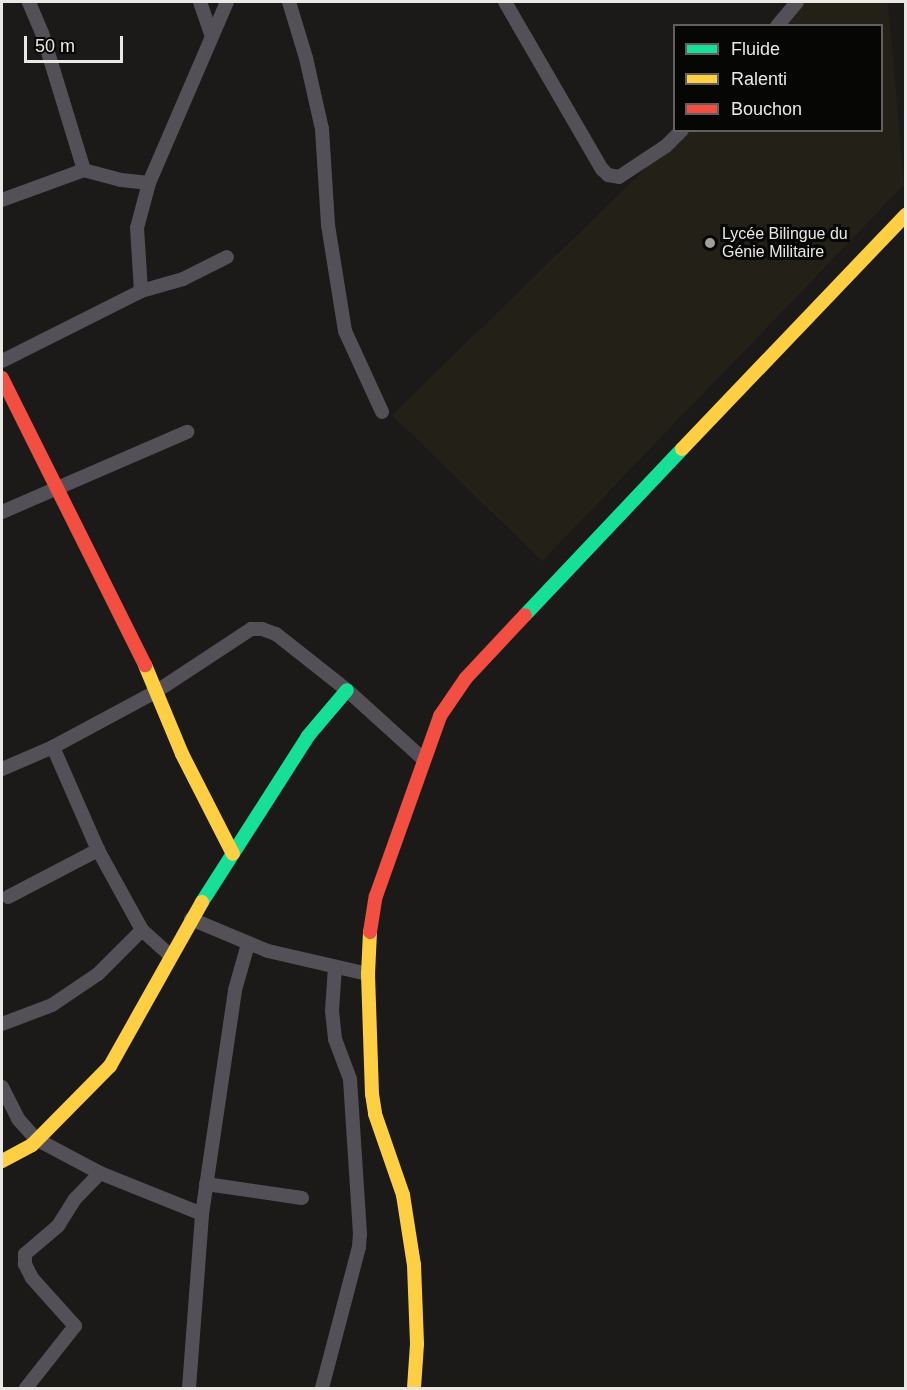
<!DOCTYPE html>
<html>
<head>
<meta charset="utf-8">
<style>
	body { margin:0 }
	#map { position:relative; width:907px; height:1390px; overflow:hidden; background:#1b1a18; font-family:Arial,sans-serif }
	div>[style] { position:absolute }
	.built>* { inset:0; background:#232018 }
	.street>* { height:14px; margin:-7px; padding:0 7px; transform-origin:7px; border-radius:7px; background:#535058 }
	.fast>* { height:14px; margin:-7px; padding:0 7px; transform-origin:7px; border-radius:7px; background:#16e098 }
	.slow>* { height:14px; margin:-7px; padding:0 7px; transform-origin:7px; border-radius:7px; background:#ffcf43 }
	.jam>* { height:14px; margin:-7px; padding:0 7px; transform-origin:7px; border-radius:7px; background:#f24e42 }
	.dots>* { width:16px; height:16px; translate:-50% -50%; box-sizing:border-box; border:3px solid #060605; border-radius:50% }
	span { translate:-50% -50%; white-space:nowrap; text-align:center; line-height:1.15; -webkit-text-stroke:6px #060605; paint-order:stroke }
	.poi-label { font-size:16px; color:#e9e8e5 }
	.left { translate:0 -50%; text-align:left }
	.frame { position:absolute; inset:0; border:3px solid #e9e8e5; pointer-events:none }
	.legend { position:absolute; left:673px; top:24px; width:210px; height:108px; box-sizing:border-box; background:#060605; border:2px solid #61605f; margin:0; padding:8px 10px; list-style:none; font-size:18px; color:#e9e8e5 }
	.legend li { display:flex; align-items:center; gap:12px; height:30px }
	.legend b { width:30px; border:2px solid #61605f }
	.scale { position:absolute; left:24px; top:36px; width:99px; height:27px; box-sizing:border-box; border:3px solid #e9e8e5; border-top:0; padding-left:8px; font-size:18px; line-height:21px; white-space:nowrap; color:#e9e8e5; -webkit-text-stroke:4px #060605; paint-order:stroke }
</style>
</head>
<body>
<div id="map">
	<div class="built">
		<div style="clip-path:polygon(806px 2px,888px 2px,904px 185px,542px 561px,392px 415px,684px 131px,882px 130px,882px 26px,783px 25px)"></div>
	</div>
	<div class="street">
		<div style="left:200px;top:2px;width:34px;rotate:71deg"></div>
		<div style="left:289px;top:2px;width:59px;rotate:73.1deg"></div>
		<div style="left:306px;top:58px;width:73px;rotate:77.3deg"></div>
		<div style="left:322px;top:129px;width:96px;rotate:86.4deg"></div>
		<div style="left:328px;top:225px;width:107px;rotate:80.9deg"></div>
		<div style="left:345px;top:331px;width:89px;rotate:65.4deg"></div>
		<div style="left:505px;top:2px;width:193px;rotate:59.9deg"></div>
		<div style="left:602px;top:169px;width:8px;rotate:45deg"></div>
		<div style="left:608px;top:175px;width:11px;rotate:10deg"></div>
		<div style="left:619px;top:177px;width:56px;rotate:-33.4deg"></div>
		<div style="left:666px;top:146px;width:23px;rotate:-45deg"></div>
		<div style="left:777px;top:26px;width:31px;rotate:-50deg"></div>
		<div style="left:149px;top:183px;width:197px;rotate:-66.7deg"></div>
		<div style="left:2px;top:200px;width:87px;rotate:-20.1deg"></div>
		<div style="left:141px;top:291px;width:44px;rotate:-15.9deg"></div>
		<div style="left:183px;top:279px;width:49px;rotate:-26.6deg"></div>
		<div style="left:2px;top:361px;width:156px;rotate:-26.7deg"></div>
		<div style="left:141px;top:291px;width:63px;rotate:-93.6deg"></div>
		<div style="left:137px;top:228px;width:47px;rotate:-75.1deg"></div>
		<div style="left:149px;top:183px;width:28px;rotate:-174deg"></div>
		<div style="left:121px;top:180px;width:38px;rotate:-165deg"></div>
		<div style="left:84px;top:170px;width:143px;rotate:-107deg"></div>
		<div style="left:42px;top:33px;width:34px;rotate:-113deg"></div>
		<div style="left:2px;top:512px;width:202px;rotate:-23.4deg"></div>
		<div style="left:53px;top:747px;width:112px;rotate:66.4deg"></div>
		<div style="left:98px;top:850px;width:91px;rotate:61.2deg"></div>
		<div style="left:142px;top:930px;width:39px;rotate:42deg"></div>
		<div style="left:2px;top:769px;width:56px;rotate:-23.3deg"></div>
		<div style="left:53px;top:747px;width:118px;rotate:-28.3deg"></div>
		<div style="left:157px;top:691px;width:113px;rotate:-33.4deg"></div>
		<div style="left:251px;top:629px;width:11px"></div>
		<div style="left:262px;top:629px;width:15px;rotate:20deg"></div>
		<div style="left:276px;top:634px;width:90px;rotate:38.3deg"></div>
		<div style="left:347px;top:690px;width:103px;rotate:42.2deg"></div>
		<div style="left:8px;top:897px;width:102px;rotate:-27.6deg"></div>
		<div style="left:191px;top:919px;width:83px;rotate:22.6deg"></div>
		<div style="left:268px;top:951px;width:103px;rotate:13deg"></div>
		<div style="left:2px;top:1024px;width:53px;rotate:-20.8deg"></div>
		<div style="left:52px;top:1005px;width:55px;rotate:-34deg"></div>
		<div style="left:98px;top:974px;width:62px;rotate:-45deg"></div>
		<div style="left:2px;top:1087px;width:36px;rotate:63deg"></div>
		<div style="left:18px;top:1119px;width:27px;rotate:48deg"></div>
		<div style="left:36px;top:1139px;width:72px;rotate:28deg"></div>
		<div style="left:100px;top:1173px;width:110px;rotate:21.9deg"></div>
		<div style="left:206px;top:1184px;width:97px;rotate:8.3deg"></div>
		<div style="left:26px;top:1388px;width:79px;rotate:-51.7deg"></div>
		<div style="left:75px;top:1326px;width:64px;rotate:-131.9deg"></div>
		<div style="left:32px;top:1278px;width:16px;rotate:-117deg"></div>
		<div style="left:25px;top:1264px;width:10px;rotate:-90deg"></div>
		<div style="left:25px;top:1254px;width:43px;rotate:-40.3deg"></div>
		<div style="left:58px;top:1226px;width:32px;rotate:-58deg"></div>
		<div style="left:75px;top:1199px;width:36px;rotate:-46deg"></div>
		<div style="left:189px;top:1388px;width:174px;rotate:-85.7deg"></div>
		<div style="left:202px;top:1214px;width:226px;rotate:-81.6deg"></div>
		<div style="left:235px;top:990px;width:48px;rotate:-74.2deg"></div>
		<div style="left:322px;top:1388px;width:146px;rotate:-75.3deg"></div>
		<div style="left:359px;top:1247px;width:13px;rotate:-86deg"></div>
		<div style="left:360px;top:1234px;width:155px;rotate:-93.7deg"></div>
		<div style="left:350px;top:1079px;width:43px;rotate:-110.6deg"></div>
		<div style="left:335px;top:1039px;width:28px;rotate:-96deg"></div>
		<div style="left:332px;top:1011px;width:44px;rotate:-86.1deg"></div>
	</div>
	<div class="fast">
		<div style="left:525px;top:615px;width:228px;rotate:-46.6deg"></div>
		<div style="left:202px;top:902px;width:197px;rotate:-57.4deg"></div>
		<div style="left:308px;top:736px;width:60px;rotate:-49.7deg"></div>
	</div>
	<div class="slow">
		<div style="left:682px;top:449px;width:324px;rotate:-46.3deg"></div>
		<div style="left:145px;top:665px;width:96px;rotate:67.4deg"></div>
		<div style="left:182px;top:754px;width:112px;rotate:63deg"></div>
		<div style="left:370px;top:932px;width:42px;rotate:92.7deg"></div>
		<div style="left:368px;top:974px;width:120px;rotate:88.1deg"></div>
		<div style="left:372px;top:1094px;width:20px;rotate:81deg"></div>
		<div style="left:375px;top:1114px;width:86px;rotate:70.9deg"></div>
		<div style="left:403px;top:1195px;width:71px;rotate:81.1deg"></div>
		<div style="left:414px;top:1265px;width:79px;rotate:87.8deg"></div>
		<div style="left:417px;top:1344px;width:44px;rotate:93.9deg"></div>
		<div style="left:2px;top:1161px;width:34px;rotate:-28deg"></div>
		<div style="left:32px;top:1145px;width:111px;rotate:-45.4deg"></div>
		<div style="left:110px;top:1066px;width:188px;rotate:-60.7deg"></div>
	</div>
	<div class="jam">
		<div style="left:2px;top:378px;width:321px;rotate:63.5deg"></div>
		<div style="left:370px;top:932px;width:36px;rotate:-81deg"></div>
		<div style="left:376px;top:896px;width:191px;rotate:-70.4deg"></div>
		<div style="left:440px;top:716px;width:46px;rotate:-55.6deg"></div>
		<div style="left:466px;top:678px;width:86px;rotate:-46.9deg"></div>
	</div>
	<div class="dots">
		<div style="left:710px;top:243px;background:#a1a09d"></div>
	</div>
	<div class="poi-label">
		<span class="left" style="left:722px;top:243px">Lycée Bilingue du<br>Génie Militaire</span>
	</div>
	<div class="frame"></div>
	<ul class="legend">
	<li><b style="height:8px;background:#16e098"></b>Fluide</li>
	<li><b style="height:8px;background:#ffcf43"></b>Ralenti</li>
	<li><b style="height:8px;background:#f24e42"></b>Bouchon</li>
	</ul>
	<div class="scale">50 m</div>
</div>
</body>
</html>
